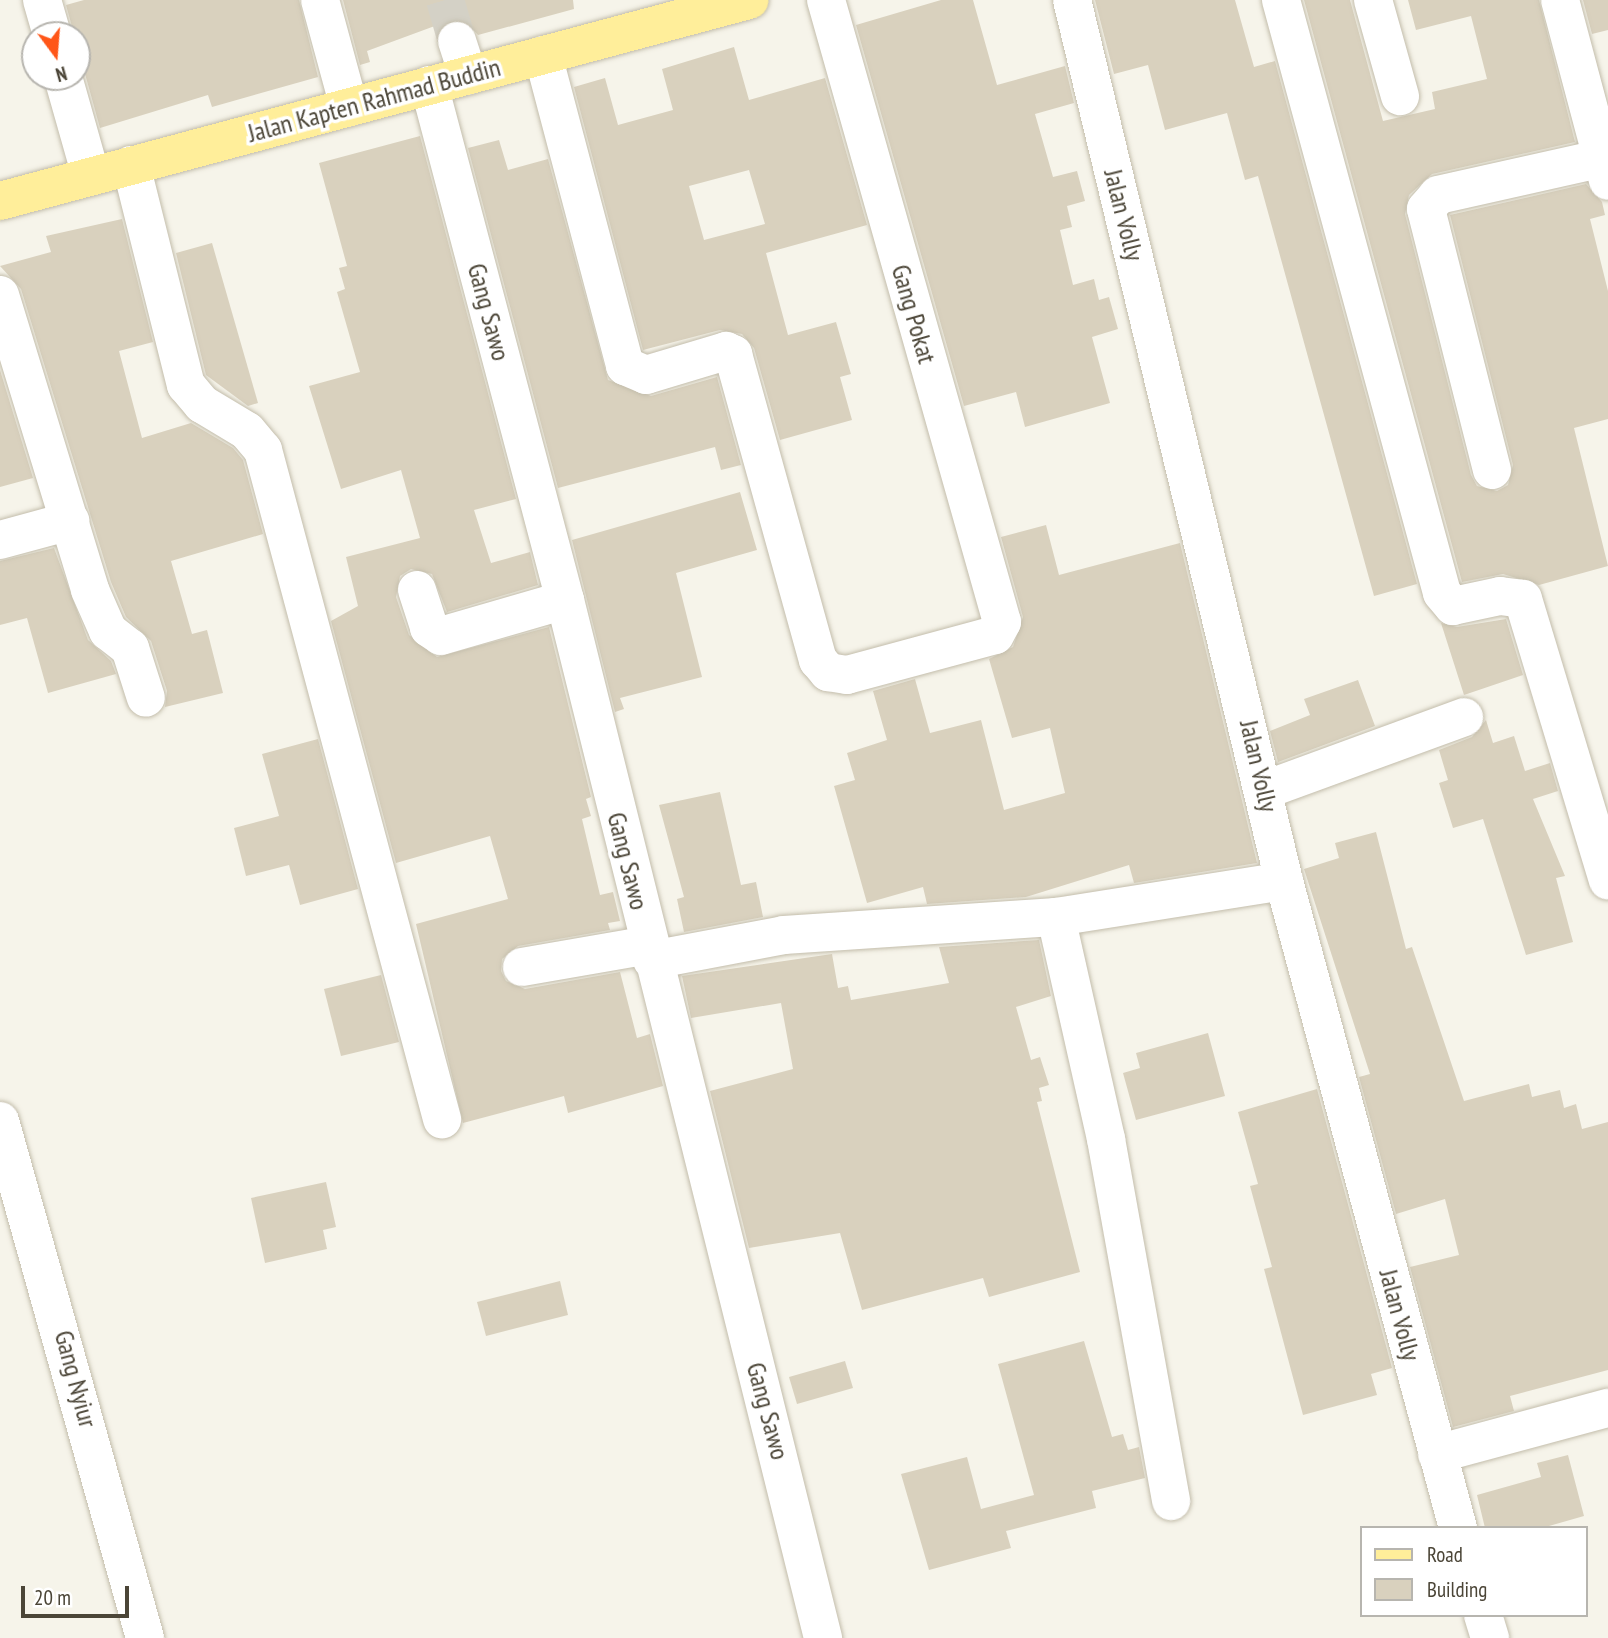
<!DOCTYPE html>
<html>
<head>
<meta charset="utf-8">
<style>
	body { margin:0 }
	#map { position:relative; width:1608px; height:1638px; overflow:hidden; background:#f6f4ea; font-family:"PT Sans Narrow",sans-serif }
	div>[style] { position:absolute }
	.building>* { inset:0; background:#d9d1be }
	.minor-tunnel>* { height:38px; margin-top:-19px; transform-origin:0; background:repeating-linear-gradient(90deg,#d4d1c6 0 38px,transparent 0 57px) }
	.roads { filter:drop-shadow(0 0 2px #c3bdab) drop-shadow(0 0 2px #c3bdab) }
	.minor>* { height:38px; margin:-19px; padding:0 19px; transform-origin:19px; border-radius:19px; background:#fff }
	.major>* { height:38px; margin:-19px; padding:0 19px; transform-origin:19px; border-radius:19px; background:#ffee9a }
	span { translate:-50% -50%; white-space:nowrap; text-align:center; line-height:1.15; -webkit-text-stroke:7px #fff; paint-order:stroke }
	.street-label { font-size:26px; color:#4b4537 }
	.legend { position:absolute; left:1360px; top:1526px; width:228px; height:91px; box-sizing:border-box; background:#fff; border:2px solid #b7b5af; margin:0; padding:9px 12px; list-style:none; font-size:21px; color:#4b4537 }
	.legend li { display:flex; align-items:center; gap:14px; height:35px }
	.legend b { width:35px; border:2px solid #b7b5af }
	.north { position:absolute; left:21px; top:21px; width:70px; height:70px; box-sizing:border-box; background:#fff; border:2px solid #b7b5af; border-radius:50%; rotate:164deg; font-size:19px; font-weight:700; line-height:28px; text-align:center; color:#4b4537 }
	.north::after { content:''; display:block; margin:auto; width:24px; height:32px; background:#ff5618; clip-path:polygon(50% 0,100% 100%,50% 72%,0 100%) }
	.scale { position:absolute; left:21px; top:1586px; width:108px; height:32px; box-sizing:border-box; border:4px solid #4b4537; border-top:0; padding-left:9px; font-size:21px; line-height:24px; white-space:nowrap; color:#4b4537; -webkit-text-stroke:5px #fff; paint-order:stroke }
</style>
</head>
<body>
<div id="map">
	<div class="building">
		<div style="clip-path:polygon(84px 0,299px 0,318px 77px,212px 107px,208px 95px,100px 128px,66px 5px)"></div>
		<div style="clip-path:polygon(343px 0,573px 0,574px 9px,478px 35px,465px 21px,451px 20px,367px 51px,370px 62px,360px 65px)"></div>
		<div style="clip-path:polygon(941px 0,973px 0,997px 85px,1065px 66px,1074px 103px,1035px 114px,1053px 177px,1077px 171px,1085px 201px,1067px 206px,1072px 227px,1060px 230px,1073px 285px,1094px 279px,1099px 300px,1109px 297px,1118px 329px,1092px 337px,1110px 403px,1025px 427px,1016px 392px,964px 406px,856px 25px)"></div>
		<div style="clip-path:polygon(1095px 0,1235px 0,1254px 67px,1275px 61px,1417px 584px,1374px 596px,1258px 176px,1245px 180px,1227px 113px,1165px 130px,1148px 65px,1114px 74px)"></div>
		<div style="clip-path:polygon(1304px 0,1350px 0,1383px 121px,1435px 109px,1432px 92px,1487px 79px,1471px 16px,1416px 30px,1408px 0,1539px 0,1575px 142px,1432px 174px,1409px 195px,1405px 214px,1471px 475px,1477px 486px,1497px 491px,1508px 485px,1513px 465px,1450px 215px,1586px 184px,1602px 202px,1605px 215px,1590px 219px,1608px 291px,1608px 419px,1574px 428px,1608px 566px,1539px 585px,1503px 574px,1462px 582px)"></div>
		<div style="clip-path:polygon(1583px 0,1608px 0,1608px 30px,1592px 34px)"></div>
		<div style="clip-path:polygon(evenodd,734px 47px,749px 100px,825px 78px,867px 225px,766px 253px,788px 335px,836px 322px,851px 374px,840px 377px,852px 420px,780px 440px,754px 348px,742px 334px,720px 330px,643px 350px,574px 87px,605px 78px,618px 125px,673px 110px,662px 69px,734px 47px,749px 170px,765px 224px,704px 240px,689px 186px,749px 170px)"></div>
		<div style="clip-path:polygon(420px 136px,516px 499px,474px 510px,491px 563px,530px 552px,538px 585px,447px 612px,432px 574px,411px 569px,400px 576px,396px 597px,409px 635px,437px 657px,549px 627px,591px 797px,586px 799px,591px 816px,582px 819px,600px 895px,613px 892px,620px 921px,608px 923px,610px 930px,518px 946px,502px 959px,501px 971px,506px 981px,525px 989px,620px 972px,637px 1038px,650px 1034px,663px 1086px,568px 1113px,564px 1096px,463px 1123px,416px 924px,508px 899px,490px 836px,396px 863px,331px 621px,358px 606px,346px 557px,420px 538px,401px 470px,341px 489px,309px 386px,360px 372px,337px 292px,345px 289px,339px 268px,347px 266px,319px 163px)"></div>
		<div style="clip-path:polygon(499px 140px,508px 170px,548px 159px,608px 380px,651px 396px,717px 377px,741px 465px,721px 470px,715px 447px,558px 488px,468px 148px)"></div>
		<div style="clip-path:polygon(122px 219px,153px 342px,119px 351px,142px 438px,191px 423px,233px 448px,243px 460px,263px 534px,171px 561px,192px 634px,207px 630px,223px 693px,165px 707px,167px 691px,151px 641px,126px 617px,111px 582px,21px 289px,0 266px,51px 252px,46px 236px)"></div>
		<div style="clip-path:polygon(212px 243px,258px 403px,248px 406px,206px 375px,176px 253px)"></div>
		<div style="clip-path:polygon(0 370px,33px 478px,0 487px)"></div>
		<div style="clip-path:polygon(740px 492px,757px 550px,676px 573px,702px 677px,620px 698px,624px 709px,615px 712px,572px 540px)"></div>
		<div style="clip-path:polygon(1046px 525px,1059px 575px,1180px 543px,1257px 863px,1134px 883px,1129px 865px,1026px 897px,927px 904px,923px 887px,867px 903px,834px 786px,855px 780px,847px 753px,887px 740px,873px 691px,915px 679px,930px 733px,981px 720px,1004px 810px,1065px 793px,1050px 728px,1012px 738px,989px 659px,1013px 647px,1023px 617px,1001px 537px)"></div>
		<div style="clip-path:polygon(54px 548px,88px 640px,111px 661px,116px 674px,48px 693px,27px 618px,0 625px,0 561px)"></div>
		<div style="clip-path:polygon(1506px 619px,1523px 675px,1464px 695px,1441px 623px,1457px 627px)"></div>
		<div style="clip-path:polygon(1358px 680px,1375px 726px,1278px 762px,1270px 731px,1310px 715px,1304px 699px)"></div>
		<div style="clip-path:polygon(1486px 720px,1493px 743px,1514px 736px,1525px 771px,1550px 763px,1558px 791px,1533px 799px,1565px 876px,1556px 878px,1573px 942px,1526px 955px,1483px 819px,1453px 828px,1439px 783px,1448px 780px,1439px 750px,1472px 737px)"></div>
		<div style="clip-path:polygon(318px 739px,358px 889px,300px 905px,289px 865px,246px 876px,234px 828px,279px 816px,262px 754px)"></div>
		<div style="clip-path:polygon(720px 792px,741px 885px,756px 882px,763px 917px,684px 932px,677px 899px,684px 897px,659px 805px)"></div>
		<div style="clip-path:polygon(1376px 832px,1406px 949px,1412px 947px,1464px 1101px,1529px 1084px,1532px 1097px,1560px 1090px,1564px 1108px,1576px 1104px,1582px 1129px,1608px 1122px,1608px 1370px,1510px 1396px,1514px 1411px,1453px 1427px,1410px 1267px,1459px 1255px,1445px 1199px,1396px 1214px,1359px 1077px,1370px 1074px,1304px 869px,1339px 858px,1335px 843px)"></div>
		<div style="clip-path:polygon(1039px 940px,1051px 996px,1016px 1007px,1031px 1060px,1040px 1057px,1049px 1085px,1039px 1088px,1042px 1101px,1037px 1102px,1080px 1272px,989px 1297px,983px 1278px,862px 1310px,840px 1233px,749px 1248px,710px 1091px,793px 1069px,781px 1003px,691px 1018px,682px 976px,832px 954px,838px 988px,848px 986px,851px 1000px,949px 983px,939px 947px)"></div>
		<div style="clip-path:polygon(381px 975px,399px 1042px,341px 1056px,324px 989px)"></div>
		<div style="clip-path:polygon(1208px 1033px,1225px 1096px,1136px 1120px,1123px 1073px,1140px 1068px,1136px 1053px)"></div>
		<div style="clip-path:polygon(1317px 1089px,1392px 1368px,1371px 1374px,1377px 1395px,1303px 1415px,1264px 1269px,1272px 1267px,1250px 1186px,1258px 1184px,1238px 1112px)"></div>
		<div style="clip-path:polygon(326px 1182px,336px 1227px,323px 1230px,327px 1249px,265px 1263px,251px 1198px)"></div>
		<div style="clip-path:polygon(560px 1281px,568px 1315px,486px 1336px,477px 1302px)"></div>
		<div style="clip-path:polygon(1084px 1341px,1112px 1437px,1123px 1434px,1128px 1450px,1139px 1447px,1145px 1478px,1092px 1491px,1096px 1508px,1006px 1531px,1011px 1548px,929px 1570px,901px 1474px,967px 1457px,981px 1509px,1034px 1495px,998px 1364px)"></div>
		<div style="clip-path:polygon(845px 1361px,853px 1388px,797px 1404px,789px 1377px)"></div>
		<div style="clip-path:polygon(1568px 1455px,1584px 1516px,1542px 1528px,1485px 1528px,1477px 1495px,1541px 1477px,1537px 1463px)"></div>
	</div>
	<div class="minor-tunnel">
		<div style="left:445px;top:0;width:43px;rotate:73.7deg"></div>
	</div>
	<div class="roads">
		<div class="minor">
			<div style="left:42px;top:0;width:36px;rotate:74deg"></div>
			<div style="left:320px;top:0;width:111px;rotate:74.8deg"></div>
			<div style="left:1072px;top:0;width:906px;rotate:76.47deg"></div>
			<div style="left:1284px;top:881px;width:670px;rotate:74.95deg"></div>
			<div style="left:1281px;top:0;width:614px;rotate:74.81deg"></div>
			<div style="left:1442px;top:593px;width:17px;rotate:50deg"></div>
			<div style="left:1453px;top:606px;width:48px;rotate:-12deg"></div>
			<div style="left:1500px;top:596px;width:23px;rotate:7deg"></div>
			<div style="left:1523px;top:599px;width:294px;rotate:73.2deg"></div>
			<div style="left:1373px;top:0;width:100px;rotate:74.3deg"></div>
			<div style="left:1560px;top:0;width:187px;rotate:75.1deg"></div>
			<div style="left:457px;top:41px;width:36px;rotate:72deg"></div>
			<div style="left:543px;top:55px;width:322px;rotate:75.2deg"></div>
			<div style="left:625px;top:366px;width:23px;rotate:23deg"></div>
			<div style="left:646px;top:375px;width:84px;rotate:-16.7deg"></div>
			<div style="left:726px;top:351px;width:8px;rotate:23deg"></div>
			<div style="left:733px;top:354px;width:318px;rotate:74.5deg"></div>
			<div style="left:818px;top:660px;width:16px;rotate:50deg"></div>
			<div style="left:828px;top:672px;width:19px;rotate:9deg"></div>
			<div style="left:847px;top:675px;width:153px;rotate:-15.1deg"></div>
			<div style="left:995px;top:635px;width:15px;rotate:-62deg"></div>
			<div style="left:1002px;top:622px;width:646px;rotate:-105.8deg"></div>
			<div style="left:63px;top:77px;width:103px;rotate:74.2deg"></div>
			<div style="left:429px;top:85px;width:533px;rotate:75.21deg"></div>
			<div style="left:565px;top:600px;width:1070px;rotate:76.04deg"></div>
			<div style="left:131px;top:165px;width:227px;rotate:76deg"></div>
			<div style="left:186px;top:385px;width:25px;rotate:50deg"></div>
			<div style="left:202px;top:404px;width:52px;rotate:31deg"></div>
			<div style="left:247px;top:431px;width:25px;rotate:50deg"></div>
			<div style="left:263px;top:450px;width:693px;rotate:75.02deg"></div>
			<div style="left:0;top:295px;width:308px;rotate:73deg"></div>
			<div style="left:90px;top:590px;width:45px;rotate:66.3deg"></div>
			<div style="left:108px;top:631px;width:28px;rotate:38deg"></div>
			<div style="left:130px;top:648px;width:52px;rotate:72.3deg"></div>
			<div style="left:1492px;top:470px;width:269px;rotate:-104.2deg"></div>
			<div style="left:1426px;top:209px;width:18px;rotate:-49deg"></div>
			<div style="left:1438px;top:195px;width:169px;rotate:-12.6deg"></div>
			<div style="left:0;top:540px;width:73px;rotate:-15.2deg"></div>
			<div style="left:417px;top:590px;width:40px;rotate:72deg"></div>
			<div style="left:429px;top:628px;width:14px;rotate:34deg"></div>
			<div style="left:441px;top:636px;width:129px;rotate:-16.2deg"></div>
			<div style="left:1265px;top:790px;width:212px;rotate:-20.1deg"></div>
			<div style="left:1056px;top:917px;width:228px;rotate:77.3deg"></div>
			<div style="left:1106px;top:1139px;width:368px;rotate:79.8deg"></div>
			<div style="left:652px;top:960px;width:134px;rotate:-10.7deg"></div>
			<div style="left:784px;top:935px;width:273px;rotate:-3.8deg"></div>
			<div style="left:1056px;top:917px;width:231px;rotate:-9deg"></div>
			<div style="left:522px;top:967px;width:129px;rotate:-9.8deg"></div>
			<div style="left:0;top:1121px;width:537px;rotate:74.33deg"></div>
			<div style="left:1437px;top:1454px;width:177px;rotate:-15.1deg"></div>
			<div style="left:1483px;top:1615px;width:24px;rotate:73deg"></div>
		</div>
		<div class="major">
			<div style="left:0;top:201px;width:776px;rotate:-15.02deg"></div>
		</div>
	</div>
	<div class="street-label">
		<span style="left:374px;top:100px;rotate:-15deg">Jalan Kapten Rahmad Buddin</span>
		<span style="left:1124px;top:215px;rotate:76deg">Jalan Volly</span>
		<span style="left:489px;top:312px;rotate:75deg">Gang Sawo</span>
		<span style="left:914px;top:314px;rotate:74deg">Gang Pokat</span>
		<span style="left:1259px;top:766px;rotate:77deg">Jalan Volly</span>
		<span style="left:628px;top:861px;rotate:76deg">Gang Sawo</span>
		<span style="left:1400px;top:1315px;rotate:75deg">Jalan Volly</span>
		<span style="left:76px;top:1379px;rotate:75deg">Gang Nyiur</span>
		<span style="left:768px;top:1411px;rotate:75deg">Gang Sawo</span>
	</div>
	<ul class="legend">
	<li><b style="height:9px;background:#ffee9a"></b>Road</li>
	<li><b style="height:19px;background:#d9d1be"></b>Building</li>
	</ul>
	<div class="north">N</div>
	<div class="scale">20 m</div>
</div>
</body>
</html>
